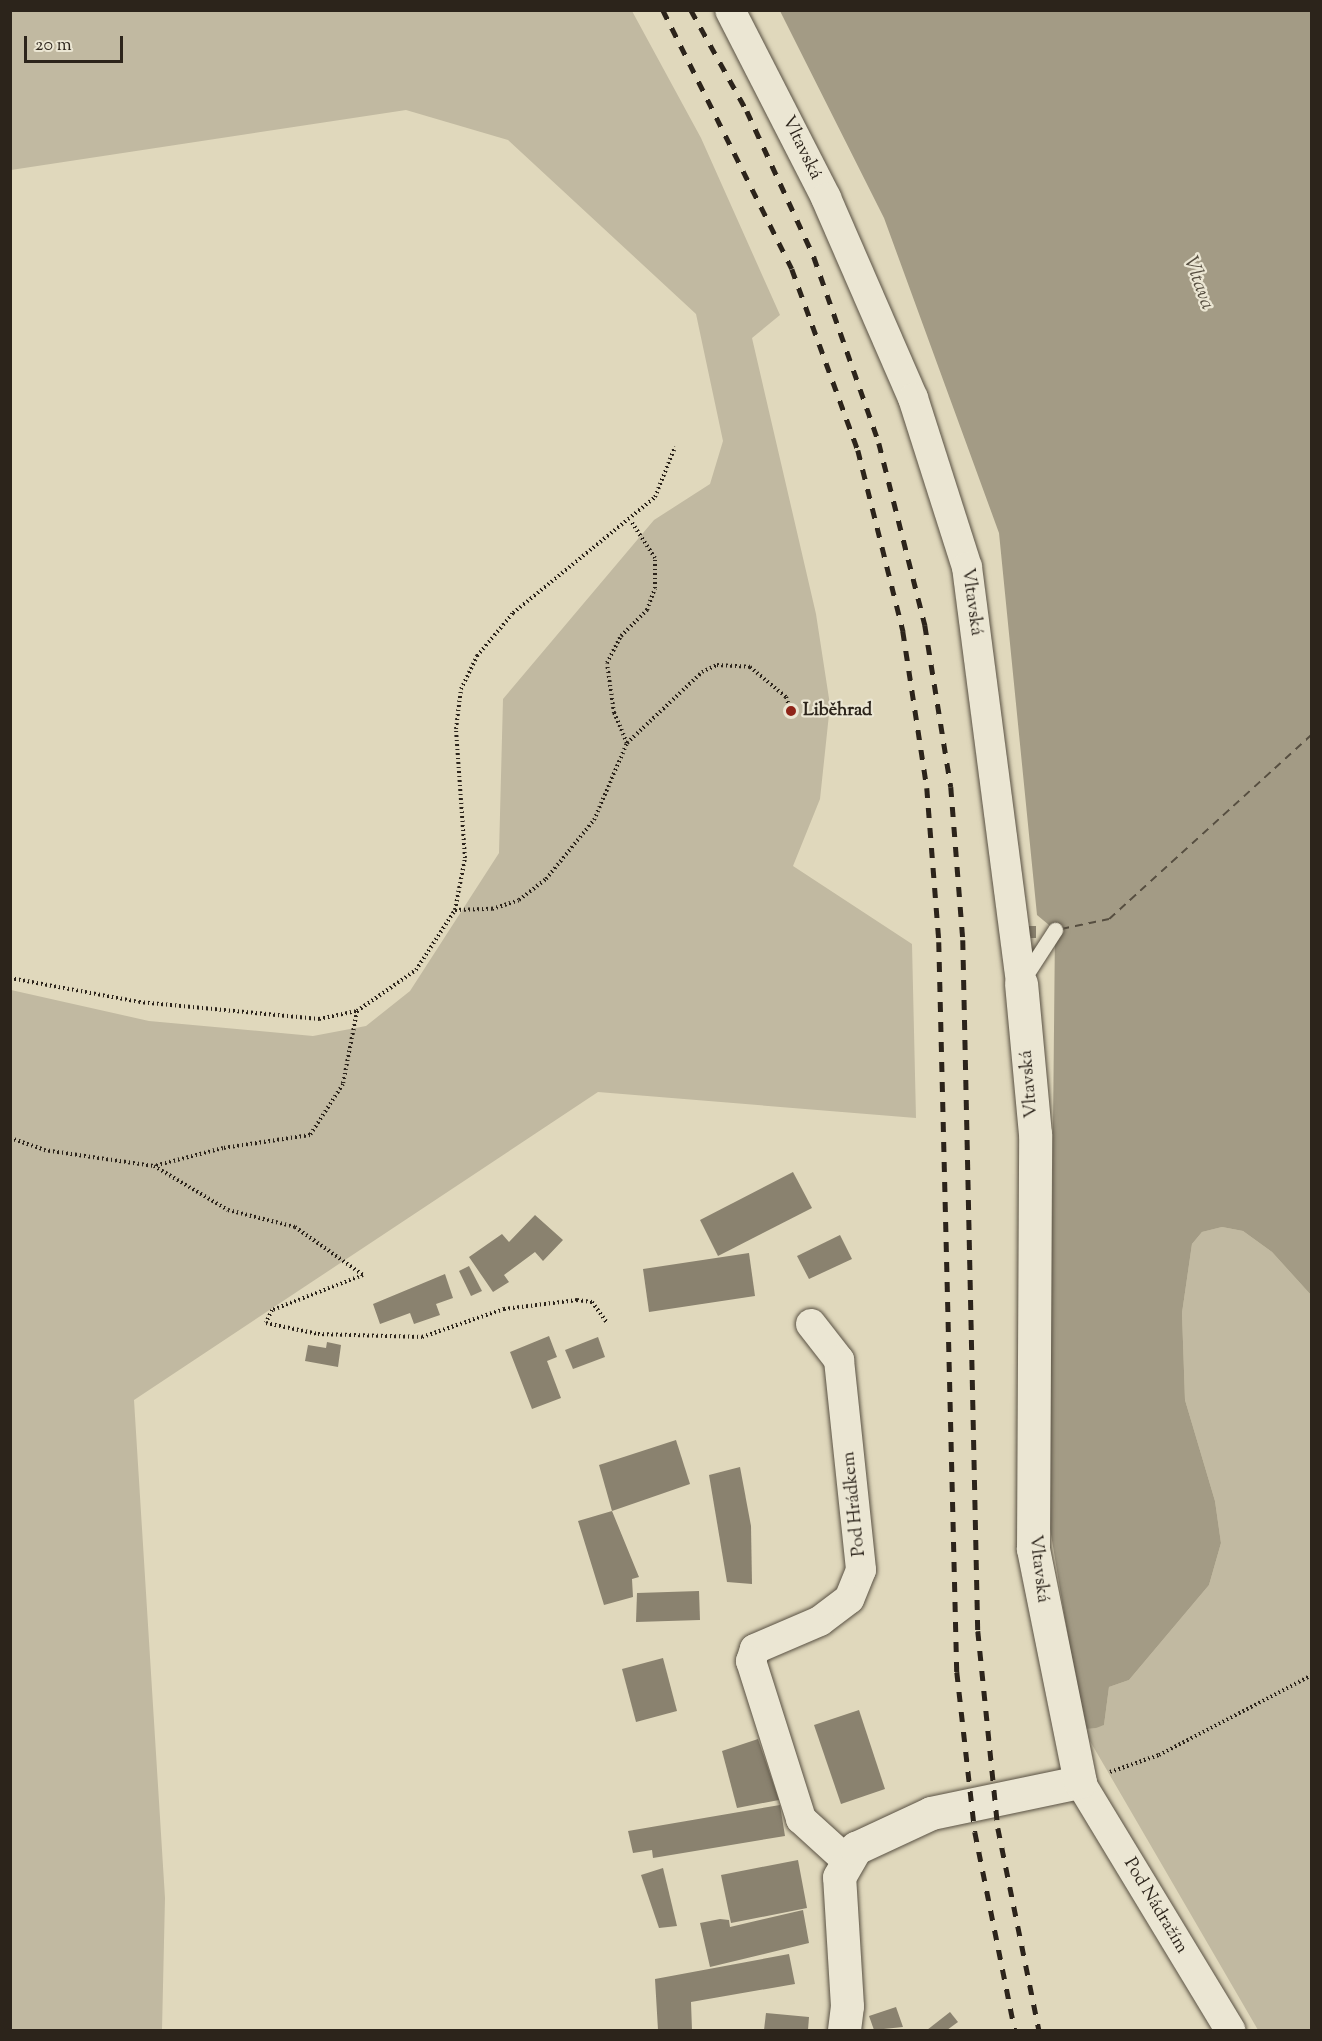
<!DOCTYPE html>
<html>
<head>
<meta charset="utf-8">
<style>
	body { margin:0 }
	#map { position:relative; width:1322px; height:2041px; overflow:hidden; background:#e0d8bc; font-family:"Sorts Mill Goudy",serif }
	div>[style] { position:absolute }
	.green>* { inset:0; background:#c1b9a1 }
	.water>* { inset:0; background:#a39b85 }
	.ferry>* { height:1.5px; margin-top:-0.75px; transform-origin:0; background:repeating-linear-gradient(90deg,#564e40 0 8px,transparent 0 14px) }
	.building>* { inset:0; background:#8a826f }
	.path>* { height:4px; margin-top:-2px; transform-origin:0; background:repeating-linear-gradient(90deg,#2c241b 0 1.5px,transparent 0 4.5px) }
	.roads { filter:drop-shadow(0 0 2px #595143) drop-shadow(0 0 2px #595143) }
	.lane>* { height:15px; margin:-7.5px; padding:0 7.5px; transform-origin:7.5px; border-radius:7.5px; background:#ebe6d3 }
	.street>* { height:30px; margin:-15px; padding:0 15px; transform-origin:15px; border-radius:15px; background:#ebe6d3 }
	.secondary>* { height:33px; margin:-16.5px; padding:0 16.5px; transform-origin:16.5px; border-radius:16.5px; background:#ebe6d3 }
	.rail>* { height:4.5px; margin-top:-2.25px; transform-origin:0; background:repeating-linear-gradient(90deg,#2c241b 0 10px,transparent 0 20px) }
	.dots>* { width:16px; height:16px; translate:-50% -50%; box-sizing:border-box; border:3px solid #ebe6d3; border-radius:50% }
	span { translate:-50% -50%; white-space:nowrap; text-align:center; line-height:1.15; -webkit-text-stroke:4.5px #ebe6d3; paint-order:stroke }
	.street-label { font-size:18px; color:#2c241b }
	.poi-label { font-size:18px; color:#2c241b; font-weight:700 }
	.left { translate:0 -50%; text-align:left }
	.water-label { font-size:20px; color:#564e40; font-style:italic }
	.frame { position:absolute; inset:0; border:12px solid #2c241b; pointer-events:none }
	.scale { position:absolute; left:24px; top:36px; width:99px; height:27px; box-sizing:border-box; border:3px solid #2c241b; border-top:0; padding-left:8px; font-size:18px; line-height:21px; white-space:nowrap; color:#2c241b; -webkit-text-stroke:4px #ebe6d3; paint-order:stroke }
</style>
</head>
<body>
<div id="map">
	<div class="green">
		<div style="clip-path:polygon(11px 10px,632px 11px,701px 138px,780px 315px,752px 338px,816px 614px,830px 705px,820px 799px,793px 866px,912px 944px,916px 1118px,598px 1092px,134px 1400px,165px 1898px,162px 2030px,11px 2030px,11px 990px,149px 1021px,313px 1036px,366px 1026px,410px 991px,499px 853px,503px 699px,654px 520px,710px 484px,723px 441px,696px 314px,508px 140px,406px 110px,11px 170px)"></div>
		<div style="clip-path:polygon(1222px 1227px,1243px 1231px,1272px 1252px,1311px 1295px,1311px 2030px,1258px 2030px,1083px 1729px,1104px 1725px,1109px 1687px,1129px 1680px,1209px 1585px,1221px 1543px,1215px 1501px,1185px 1400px,1182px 1313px,1192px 1244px,1202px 1232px)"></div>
	</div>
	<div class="water">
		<div style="clip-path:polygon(780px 11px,1311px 11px,1311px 1295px,1272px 1252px,1243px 1231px,1222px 1227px,1202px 1232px,1192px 1244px,1182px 1313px,1185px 1400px,1215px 1501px,1221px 1543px,1209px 1585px,1129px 1680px,1109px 1687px,1104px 1725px,1096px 1728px,1083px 1729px,1049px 1522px,1055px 930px,1037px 915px,999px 533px,884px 218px)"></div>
	</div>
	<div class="ferry">
		<div style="left:1061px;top:929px;width:49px;rotate:-11.8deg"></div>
		<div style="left:1109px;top:919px;width:275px;rotate:-42.3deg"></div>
	</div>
	<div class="building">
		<div style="clip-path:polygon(1029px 926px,1036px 926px,1036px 938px,1028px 938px)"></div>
		<div style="clip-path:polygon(793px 1172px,812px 1208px,718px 1256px,700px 1220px)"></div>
		<div style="clip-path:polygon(535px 1215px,563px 1240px,543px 1261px,535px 1252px,504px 1275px,509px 1282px,493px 1292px,469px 1257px,502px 1234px,509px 1242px)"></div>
		<div style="clip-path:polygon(840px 1235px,852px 1259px,809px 1279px,797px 1256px)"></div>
		<div style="clip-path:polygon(749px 1253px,755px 1296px,649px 1312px,643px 1269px)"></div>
		<div style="clip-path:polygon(469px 1266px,482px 1291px,471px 1296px,459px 1271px)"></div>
		<div style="clip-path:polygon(445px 1274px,453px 1298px,436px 1304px,440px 1315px,414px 1324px,410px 1313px,380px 1324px,373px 1304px)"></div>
		<div style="clip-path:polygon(549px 1336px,557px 1357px,547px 1361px,561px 1398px,532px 1409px,510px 1352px)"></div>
		<div style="clip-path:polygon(598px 1337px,605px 1357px,573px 1369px,565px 1350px)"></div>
		<div style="clip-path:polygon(327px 1342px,341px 1345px,338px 1367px,305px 1361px,308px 1345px,326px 1348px)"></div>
		<div style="clip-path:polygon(676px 1440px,690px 1484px,612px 1511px,599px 1465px)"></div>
		<div style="clip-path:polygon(740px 1467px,751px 1526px,752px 1584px,727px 1582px,709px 1475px)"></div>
		<div style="clip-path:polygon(612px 1511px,639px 1577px,632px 1579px,633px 1597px,604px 1605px,578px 1521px)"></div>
		<div style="clip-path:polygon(699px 1591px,700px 1620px,636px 1622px,637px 1593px)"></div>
		<div style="clip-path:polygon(663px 1658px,677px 1711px,636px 1722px,622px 1669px)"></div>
		<div style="clip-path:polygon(859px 1710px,885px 1789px,841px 1804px,814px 1725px)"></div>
		<div style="clip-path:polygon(758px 1739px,779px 1800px,737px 1808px,722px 1751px)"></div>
		<div style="clip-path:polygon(780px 1805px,785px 1836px,653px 1858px,652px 1850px,633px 1853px,628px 1831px)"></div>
		<div style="clip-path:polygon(798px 1860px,807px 1908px,731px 1923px,721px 1875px)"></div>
		<div style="clip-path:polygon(663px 1868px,677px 1926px,659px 1928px,641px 1875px)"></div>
		<div style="clip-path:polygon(803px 1910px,809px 1943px,710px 1967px,700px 1923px,720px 1919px,729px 1920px,730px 1927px)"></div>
		<div style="clip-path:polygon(789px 1954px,795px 1984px,691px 2002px,692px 2030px,658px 2030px,655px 1979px)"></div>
		<div style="clip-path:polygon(896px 2007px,903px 2027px,874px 2030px,869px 2016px)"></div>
		<div style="clip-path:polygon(950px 2012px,958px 2022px,947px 2030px,927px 2030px)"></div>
		<div style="clip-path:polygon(766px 2013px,809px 2017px,808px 2030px,764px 2030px)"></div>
	</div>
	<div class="path">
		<div style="left:627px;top:743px;width:33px;rotate:-113deg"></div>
		<div style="left:614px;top:713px;width:50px;rotate:-98deg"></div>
		<div style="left:607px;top:663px;width:30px;rotate:-63deg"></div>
		<div style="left:621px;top:636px;width:37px;rotate:-45deg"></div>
		<div style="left:647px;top:610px;width:23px;rotate:-70deg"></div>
		<div style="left:655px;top:588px;width:30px;rotate:-90deg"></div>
		<div style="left:655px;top:558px;width:44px;rotate:-123deg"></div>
		<div style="left:455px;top:910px;width:37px;rotate:-2deg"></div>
		<div style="left:492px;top:909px;width:28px;rotate:-18deg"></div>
		<div style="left:519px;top:900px;width:34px;rotate:-38deg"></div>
		<div style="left:546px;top:879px;width:76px;rotate:-50.9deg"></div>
		<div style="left:594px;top:820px;width:84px;rotate:-66.8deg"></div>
		<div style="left:627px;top:743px;width:103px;rotate:-43.4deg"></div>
		<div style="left:702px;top:672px;width:17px;rotate:-25deg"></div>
		<div style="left:717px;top:665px;width:33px;rotate:3deg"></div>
		<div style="left:750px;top:667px;width:47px;rotate:39.8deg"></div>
		<div style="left:786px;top:697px;width:15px;rotate:70deg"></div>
		<div style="left:10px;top:978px;width:131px;rotate:10.5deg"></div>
		<div style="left:139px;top:1002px;width:181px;rotate:5.4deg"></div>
		<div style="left:319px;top:1019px;width:39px;rotate:-12deg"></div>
		<div style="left:357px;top:1011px;width:72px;rotate:-34.8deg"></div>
		<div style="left:416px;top:970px;width:72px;rotate:-57deg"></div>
		<div style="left:455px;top:910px;width:53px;rotate:-79.1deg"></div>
		<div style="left:465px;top:858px;width:129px;rotate:-94deg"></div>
		<div style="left:456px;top:729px;width:40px;rotate:-82.9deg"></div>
		<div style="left:461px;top:689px;width:37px;rotate:-64deg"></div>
		<div style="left:477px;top:656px;width:56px;rotate:-50.1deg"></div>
		<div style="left:513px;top:613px;width:183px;rotate:-39.2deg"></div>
		<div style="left:655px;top:497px;width:54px;rotate:-68.2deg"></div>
		<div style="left:357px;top:1011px;width:74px;rotate:100.9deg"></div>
		<div style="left:343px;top:1084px;width:61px;rotate:122.9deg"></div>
		<div style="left:310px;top:1135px;width:88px;rotate:171.5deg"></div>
		<div style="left:223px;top:1148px;width:71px;rotate:165.4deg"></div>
		<div style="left:154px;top:1166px;width:86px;rotate:30.7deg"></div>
		<div style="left:228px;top:1210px;width:69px;rotate:14.2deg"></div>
		<div style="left:295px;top:1227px;width:83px;rotate:35.2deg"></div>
		<div style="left:363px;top:1275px;width:97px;rotate:159deg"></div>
		<div style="left:272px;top:1310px;width:14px;rotate:115deg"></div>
		<div style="left:266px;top:1323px;width:53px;rotate:11.9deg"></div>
		<div style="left:318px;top:1334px;width:104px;rotate:1.7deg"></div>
		<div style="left:422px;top:1337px;width:87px;rotate:-18.9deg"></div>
		<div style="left:504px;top:1309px;width:74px;rotate:-7deg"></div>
		<div style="left:577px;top:1300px;width:15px;rotate:8deg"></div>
		<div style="left:592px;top:1302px;width:26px;rotate:54deg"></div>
		<div style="left:10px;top:1138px;width:36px;rotate:19deg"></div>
		<div style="left:44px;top:1150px;width:111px;rotate:8.3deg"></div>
		<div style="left:1110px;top:1772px;width:52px;rotate:-19.1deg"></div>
		<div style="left:1159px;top:1755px;width:173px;rotate:-27.6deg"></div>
	</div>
	<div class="roads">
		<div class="lane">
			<div style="left:1022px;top:981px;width:61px;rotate:-57.1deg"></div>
		</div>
		<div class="street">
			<div style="left:730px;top:10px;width:211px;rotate:62.9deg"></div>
			<div style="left:826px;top:198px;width:218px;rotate:66.5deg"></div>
			<div style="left:913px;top:398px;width:177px;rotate:72.3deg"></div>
			<div style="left:967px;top:567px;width:420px;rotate:82.6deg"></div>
			<div style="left:811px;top:1324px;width:46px;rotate:52.1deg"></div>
			<div style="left:839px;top:1360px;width:211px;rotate:84deg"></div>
			<div style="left:861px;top:1570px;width:31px;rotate:112deg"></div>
			<div style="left:849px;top:1599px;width:36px;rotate:143deg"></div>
			<div style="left:820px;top:1621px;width:71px;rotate:156.7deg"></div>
			<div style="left:755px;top:1649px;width:13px;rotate:108deg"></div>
			<div style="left:751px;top:1661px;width:166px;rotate:72.4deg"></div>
			<div style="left:801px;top:1819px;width:59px;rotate:42.3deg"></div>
			<div style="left:1080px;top:1782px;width:290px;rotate:58.8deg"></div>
		</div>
		<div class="secondary">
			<div style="left:844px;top:2030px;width:24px;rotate:-83deg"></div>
			<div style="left:847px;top:2006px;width:129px;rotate:-93.5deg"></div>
			<div style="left:839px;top:1877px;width:34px;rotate:-60deg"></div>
			<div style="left:856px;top:1848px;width:83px;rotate:-25deg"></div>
			<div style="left:931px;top:1813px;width:152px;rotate:-11.8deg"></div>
			<div style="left:1080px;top:1782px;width:238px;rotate:-101.4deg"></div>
			<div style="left:1033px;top:1549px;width:415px;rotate:-89.7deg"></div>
			<div style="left:1035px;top:1134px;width:151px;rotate:-95.3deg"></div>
		</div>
	</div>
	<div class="rail">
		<div style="left:663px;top:10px;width:289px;rotate:63.5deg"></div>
		<div style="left:792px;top:269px;width:193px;rotate:70deg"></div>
		<div style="left:858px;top:450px;width:187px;rotate:76deg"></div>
		<div style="left:903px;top:631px;width:159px;rotate:81.3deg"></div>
		<div style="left:927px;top:788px;width:154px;rotate:85.5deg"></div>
		<div style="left:939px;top:942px;width:730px;rotate:88.59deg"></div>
		<div style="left:957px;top:1672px;width:161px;rotate:83.6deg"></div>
		<div style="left:975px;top:1832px;width:202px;rotate:78.6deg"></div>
		<div style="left:691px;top:10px;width:115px;rotate:61deg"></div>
		<div style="left:747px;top:111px;width:161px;rotate:65.3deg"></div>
		<div style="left:814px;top:257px;width:197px;rotate:70.7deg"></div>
		<div style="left:879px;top:443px;width:188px;rotate:75.8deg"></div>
		<div style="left:925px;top:625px;width:164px;rotate:80.9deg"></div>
		<div style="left:951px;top:787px;width:153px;rotate:85.5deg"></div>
		<div style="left:963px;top:940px;width:691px;rotate:88.76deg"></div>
		<div style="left:978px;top:1631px;width:198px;rotate:84.2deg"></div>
		<div style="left:998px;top:1828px;width:206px;rotate:78.5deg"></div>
	</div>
	<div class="dots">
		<div style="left:791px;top:711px;background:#8f2418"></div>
	</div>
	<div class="street-label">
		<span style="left:801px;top:148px;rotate:64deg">Vltavská</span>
		<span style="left:971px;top:602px;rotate:82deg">Vltavská</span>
		<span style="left:1030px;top:1084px;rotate:-95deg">Vltavská</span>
		<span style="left:855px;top:1504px;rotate:-96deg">Pod Hrádkem</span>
		<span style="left:1038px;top:1569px;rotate:83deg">Vltavská</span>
		<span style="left:1155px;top:1906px;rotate:59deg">Pod Nádražím</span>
	</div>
	<div class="poi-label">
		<span class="left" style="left:803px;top:711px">Liběhrad</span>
	</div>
	<div class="water-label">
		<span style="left:1198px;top:283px;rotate:70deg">Vltava</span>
	</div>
	<div class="frame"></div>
	<div class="scale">20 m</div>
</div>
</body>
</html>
